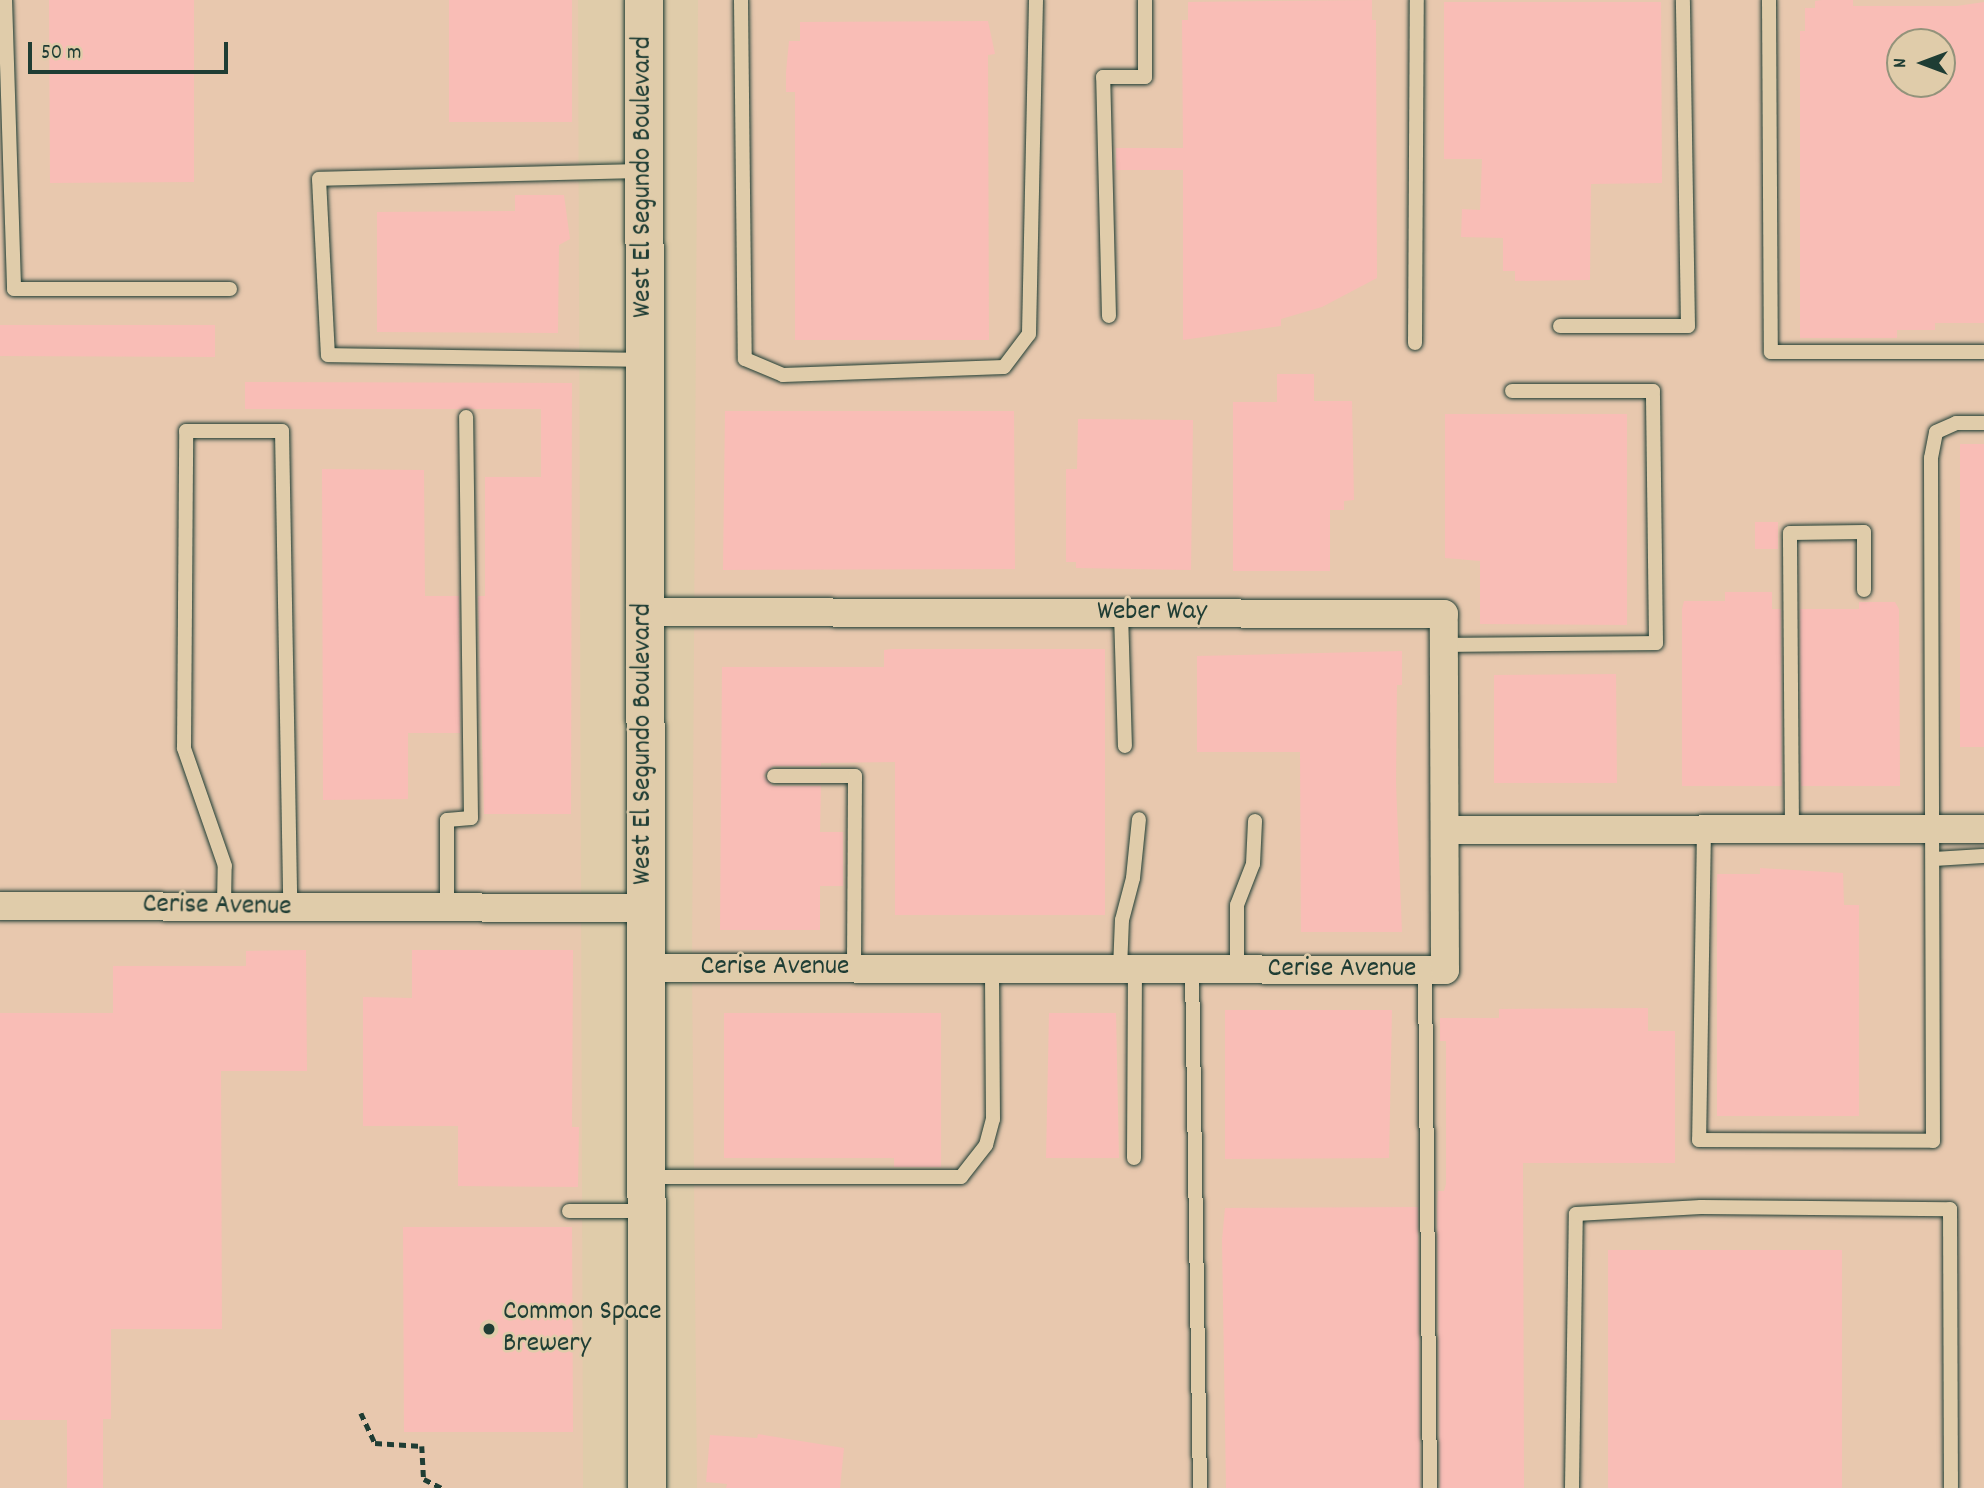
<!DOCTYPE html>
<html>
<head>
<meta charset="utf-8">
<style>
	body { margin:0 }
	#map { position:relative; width:1984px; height:1488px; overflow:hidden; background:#e0ccaa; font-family:Dekko,sans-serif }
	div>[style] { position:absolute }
	.built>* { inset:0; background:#e8c8ae }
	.building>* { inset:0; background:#f9bdb6 }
	.path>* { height:4.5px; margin-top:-2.25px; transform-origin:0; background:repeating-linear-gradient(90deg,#1f3d34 0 7px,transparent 0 12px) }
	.roads { filter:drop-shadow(0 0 2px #1f3d34) drop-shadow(0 0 2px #1f3d34) }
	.lane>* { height:14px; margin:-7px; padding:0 7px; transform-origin:7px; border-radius:7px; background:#e0ccaa }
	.street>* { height:28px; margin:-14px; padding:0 14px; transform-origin:14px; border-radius:14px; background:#e0ccaa }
	.primary>* { height:38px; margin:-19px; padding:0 19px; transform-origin:19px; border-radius:19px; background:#e0ccaa }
	.dots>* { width:19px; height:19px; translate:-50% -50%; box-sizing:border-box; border:4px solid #e0ccaa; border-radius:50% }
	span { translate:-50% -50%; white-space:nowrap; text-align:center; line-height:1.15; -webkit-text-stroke:5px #e0ccaa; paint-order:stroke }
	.street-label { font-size:28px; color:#1f3d34 }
	.poi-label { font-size:28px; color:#1f3d34 }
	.left { translate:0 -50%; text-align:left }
	.north { position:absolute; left:1886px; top:28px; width:70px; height:70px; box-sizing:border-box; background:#e0ccaa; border:2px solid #93937b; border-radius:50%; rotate:270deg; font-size:19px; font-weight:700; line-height:28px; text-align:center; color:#1f3d34 }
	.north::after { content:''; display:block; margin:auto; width:24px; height:32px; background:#1f3d34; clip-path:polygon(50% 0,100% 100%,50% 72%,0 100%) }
	.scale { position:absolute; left:28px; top:42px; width:200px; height:32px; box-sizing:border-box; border:4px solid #1f3d34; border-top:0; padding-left:9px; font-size:21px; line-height:24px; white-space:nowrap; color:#1f3d34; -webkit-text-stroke:5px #e0ccaa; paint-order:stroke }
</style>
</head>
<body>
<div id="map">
	<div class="built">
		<div style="clip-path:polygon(0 0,578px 0,583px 1488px,0 1488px)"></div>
		<div style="clip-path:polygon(evenodd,698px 0,1984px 0,1984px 1488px,697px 1488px,692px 968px,698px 0,1900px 42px,1942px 42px,1942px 84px,1900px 84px,1900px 42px)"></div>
	</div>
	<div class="building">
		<div style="clip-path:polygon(49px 0,194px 0,194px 182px,50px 183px)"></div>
		<div style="clip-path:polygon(449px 0,572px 0,572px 122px,449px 122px)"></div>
		<div style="clip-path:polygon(1372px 0,1372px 20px,1376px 20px,1377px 278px,1322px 307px,1281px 319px,1281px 326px,1183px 340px,1183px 170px,1116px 170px,1116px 148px,1183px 148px,1182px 20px,1188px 20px,1188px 2px)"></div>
		<div style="clip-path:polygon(evenodd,1822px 0,1853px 0,1853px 6px,1957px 6px,1984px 2px,1984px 323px,1935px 323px,1935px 330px,1897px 330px,1897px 338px,1800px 338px,1800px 31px,1805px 31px,1805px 8px,1815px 8px,1815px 1px,1822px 0,1900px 42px,1942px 42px,1942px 84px,1900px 84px,1900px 42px)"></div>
		<div style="clip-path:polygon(1444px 2px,1661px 2px,1662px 183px,1591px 184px,1590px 280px,1515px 281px,1515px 271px,1503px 271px,1503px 238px,1461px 237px,1462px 209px,1480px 210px,1482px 159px,1444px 159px)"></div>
		<div style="clip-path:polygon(988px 21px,995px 54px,988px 55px,989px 340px,795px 340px,795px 92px,786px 92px,786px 72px,789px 41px,800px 41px,800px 22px)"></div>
		<div style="clip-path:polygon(515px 195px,564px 195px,570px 239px,559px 245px,558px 333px,377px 332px,377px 212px,515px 211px)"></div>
		<div style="clip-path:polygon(0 325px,215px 325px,215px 357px,0 356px)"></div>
		<div style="clip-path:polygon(1277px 374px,1314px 374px,1314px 401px,1352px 401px,1354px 500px,1344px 501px,1344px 510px,1330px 510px,1330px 571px,1233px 571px,1233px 402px,1277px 402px)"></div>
		<div style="clip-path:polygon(245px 382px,572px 383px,571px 814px,484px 814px,478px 596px,485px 596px,485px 477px,541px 477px,541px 409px,245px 409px)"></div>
		<div style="clip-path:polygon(725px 411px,1014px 411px,1015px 569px,723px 570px)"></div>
		<div style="clip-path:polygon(1445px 414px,1627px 414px,1627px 625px,1480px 624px,1480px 561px,1445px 558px)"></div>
		<div style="clip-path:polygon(1078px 419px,1193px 420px,1191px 570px,1076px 568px,1076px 562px,1066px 562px,1066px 469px,1077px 469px)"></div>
		<div style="clip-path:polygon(1960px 444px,1984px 444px,1984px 747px,1960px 747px)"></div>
		<div style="clip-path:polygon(322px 469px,424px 470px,425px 596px,459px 596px,460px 733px,408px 733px,408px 799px,323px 800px)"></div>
		<div style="clip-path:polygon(1755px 522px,1778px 522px,1778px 549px,1755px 549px)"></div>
		<div style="clip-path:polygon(1725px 592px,1772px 592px,1772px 609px,1781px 609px,1782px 786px,1682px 786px,1682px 609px,1684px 601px,1725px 601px)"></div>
		<div style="clip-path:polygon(1859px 602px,1895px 602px,1899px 609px,1900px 786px,1801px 786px,1800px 609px,1859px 609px)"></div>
		<div style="clip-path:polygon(892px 649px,1105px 649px,1105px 915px,895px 915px,895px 762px,821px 763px,821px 766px,773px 766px,764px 775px,773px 786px,821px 786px,820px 832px,843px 832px,843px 886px,820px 886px,820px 930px,720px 930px,722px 667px,884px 667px,884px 650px)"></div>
		<div style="clip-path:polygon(1402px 651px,1402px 685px,1397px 685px,1396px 783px,1402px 932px,1301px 932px,1300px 752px,1197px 752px,1197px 656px)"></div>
		<div style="clip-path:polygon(1616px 674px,1617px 783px,1494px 783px,1494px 675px)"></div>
		<div style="clip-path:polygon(1760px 868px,1843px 873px,1844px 905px,1859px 905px,1859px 1116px,1717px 1116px,1717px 874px,1760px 874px)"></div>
		<div style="clip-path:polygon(306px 950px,307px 1071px,221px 1071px,222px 1329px,111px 1329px,111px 1419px,103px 1419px,103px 1488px,67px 1488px,67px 1420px,0 1420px,0 1013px,113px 1013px,113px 966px,246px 966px,246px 951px)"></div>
		<div style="clip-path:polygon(412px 950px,573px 950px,572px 1127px,579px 1127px,578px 1187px,458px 1186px,458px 1126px,363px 1126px,363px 997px,412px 998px)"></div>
		<div style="clip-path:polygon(1648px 1008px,1648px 1031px,1675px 1031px,1675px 1163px,1523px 1163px,1524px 1488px,1440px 1488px,1437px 1207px,1438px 1191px,1444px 1191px,1446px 1184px,1446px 1041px,1440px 1041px,1440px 1018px,1499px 1018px,1499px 1009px)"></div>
		<div style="clip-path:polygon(1225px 1010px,1392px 1010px,1389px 1158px,1225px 1159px)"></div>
		<div style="clip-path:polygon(724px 1013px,941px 1013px,941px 1167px,894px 1167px,894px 1158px,724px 1158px)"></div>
		<div style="clip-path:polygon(1049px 1013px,1116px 1013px,1119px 1158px,1046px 1158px)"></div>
		<div style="clip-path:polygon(1418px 1207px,1420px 1488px,1226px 1488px,1222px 1240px,1225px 1208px)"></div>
		<div style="clip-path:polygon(403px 1227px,572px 1227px,573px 1432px,404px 1432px)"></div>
		<div style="clip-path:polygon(1608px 1250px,1842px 1250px,1842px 1488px,1608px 1488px)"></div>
		<div style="clip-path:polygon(758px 1434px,844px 1448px,840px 1488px,726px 1488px,727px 1484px,706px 1482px,710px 1435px,757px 1438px)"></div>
	</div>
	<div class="path">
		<div style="left:361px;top:1413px;width:33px;rotate:65deg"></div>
		<div style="left:375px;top:1443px;width:47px;rotate:3.7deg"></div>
		<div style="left:422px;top:1446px;width:33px;rotate:87deg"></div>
		<div style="left:424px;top:1479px;width:20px;rotate:27deg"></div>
	</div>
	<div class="roads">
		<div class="lane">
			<div style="left:5px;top:0;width:289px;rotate:88.2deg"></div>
			<div style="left:14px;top:289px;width:216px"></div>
			<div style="left:741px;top:0;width:359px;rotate:89.4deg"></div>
			<div style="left:745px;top:359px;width:41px;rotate:22.8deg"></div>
			<div style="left:783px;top:375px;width:221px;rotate:-2.1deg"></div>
			<div style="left:1004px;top:367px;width:41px;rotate:-52.9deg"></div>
			<div style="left:1029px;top:334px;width:334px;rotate:-88.8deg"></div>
			<div style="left:1769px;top:0;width:352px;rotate:89.7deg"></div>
			<div style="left:1771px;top:352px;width:213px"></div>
			<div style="left:643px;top:171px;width:324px;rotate:178.6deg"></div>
			<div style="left:319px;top:179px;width:176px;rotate:87.1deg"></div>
			<div style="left:328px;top:355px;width:316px;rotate:0.9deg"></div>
			<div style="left:1109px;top:316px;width:239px;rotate:-91.4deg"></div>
			<div style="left:1103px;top:77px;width:42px"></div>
			<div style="left:1145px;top:77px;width:77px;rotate:-90deg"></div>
			<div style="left:1560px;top:326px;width:128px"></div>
			<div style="left:1688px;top:326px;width:326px;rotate:-90.9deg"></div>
			<div style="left:1415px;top:343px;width:343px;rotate:-89.7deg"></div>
			<div style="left:1121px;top:613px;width:133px;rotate:88.3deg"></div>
			<div style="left:1444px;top:645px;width:212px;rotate:-0.5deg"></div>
			<div style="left:1656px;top:643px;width:252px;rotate:-90.7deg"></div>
			<div style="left:1653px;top:391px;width:141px;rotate:180deg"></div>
			<div style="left:774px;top:776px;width:81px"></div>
			<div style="left:855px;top:776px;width:193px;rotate:90.3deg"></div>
			<div style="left:1704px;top:829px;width:311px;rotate:90.9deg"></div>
			<div style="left:1699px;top:1140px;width:234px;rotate:0.2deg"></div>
			<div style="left:1933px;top:1141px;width:683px;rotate:-90.17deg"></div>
			<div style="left:1931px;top:458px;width:26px;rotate:-79deg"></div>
			<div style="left:1936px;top:432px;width:22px;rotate:-24deg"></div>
			<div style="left:1956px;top:423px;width:28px"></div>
			<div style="left:1792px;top:829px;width:296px;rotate:-90.4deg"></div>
			<div style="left:1790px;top:533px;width:74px;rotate:-0.8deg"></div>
			<div style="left:1864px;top:532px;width:58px;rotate:90deg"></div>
			<div style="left:1933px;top:859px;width:51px;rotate:-3.4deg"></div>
			<div style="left:224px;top:905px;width:39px;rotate:-89deg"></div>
			<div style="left:225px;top:866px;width:125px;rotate:-109.2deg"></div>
			<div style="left:184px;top:748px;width:317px;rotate:-89.6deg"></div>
			<div style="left:186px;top:431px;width:96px"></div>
			<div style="left:282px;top:431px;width:477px;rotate:89deg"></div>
			<div style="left:447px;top:908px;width:88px;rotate:-90deg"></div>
			<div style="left:447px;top:820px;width:24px;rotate:-5deg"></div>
			<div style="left:471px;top:818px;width:401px;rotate:-90.7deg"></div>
			<div style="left:1120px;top:969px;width:49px;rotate:-87.7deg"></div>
			<div style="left:1122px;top:920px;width:43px;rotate:-75.3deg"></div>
			<div style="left:1133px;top:878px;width:59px;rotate:-84.2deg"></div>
			<div style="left:1192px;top:969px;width:519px;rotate:89.12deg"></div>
			<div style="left:1237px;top:969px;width:64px;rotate:-90deg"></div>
			<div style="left:1237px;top:905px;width:44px;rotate:-68.7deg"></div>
			<div style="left:1253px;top:864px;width:43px;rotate:-87.3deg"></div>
			<div style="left:1425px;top:970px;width:518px;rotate:89.45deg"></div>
			<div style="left:1134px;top:1158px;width:189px;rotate:-89.7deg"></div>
			<div style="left:647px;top:1177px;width:314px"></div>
			<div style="left:961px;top:1177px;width:41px;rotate:-52deg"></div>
			<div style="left:986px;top:1145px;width:27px;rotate:-75deg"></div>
			<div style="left:993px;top:1119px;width:150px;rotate:-90.4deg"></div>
			<div style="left:569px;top:1211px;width:75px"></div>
			<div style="left:1572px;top:1488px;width:274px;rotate:-89.2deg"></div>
			<div style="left:1576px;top:1214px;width:125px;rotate:-3.2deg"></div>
			<div style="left:1701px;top:1207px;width:249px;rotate:0.5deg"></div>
			<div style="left:1950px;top:1209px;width:279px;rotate:89.8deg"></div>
		</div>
		<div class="street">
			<div style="left:1445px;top:830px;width:539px;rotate:-0.11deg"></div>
			<div style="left:0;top:906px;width:644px;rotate:0.18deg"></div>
			<div style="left:644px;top:968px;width:801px;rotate:0.14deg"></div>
			<div style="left:1445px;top:970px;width:356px;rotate:-90.2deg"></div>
			<div style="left:1444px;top:614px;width:799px;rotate:-179.86deg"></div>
		</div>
		<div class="primary">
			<div style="left:644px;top:0;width:1488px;rotate:89.88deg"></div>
		</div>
	</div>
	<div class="dots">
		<div style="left:489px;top:1329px;background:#1f3d34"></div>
	</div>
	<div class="street-label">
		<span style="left:644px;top:177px;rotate:-90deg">West El Segundo Boulevard</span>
		<span style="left:1152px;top:613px">Weber Way</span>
		<span style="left:644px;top:744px;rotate:-90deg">West El Segundo Boulevard</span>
		<span style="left:217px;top:907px;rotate:1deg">Cerise Avenue</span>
		<span style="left:775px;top:968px">Cerise Avenue</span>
		<span style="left:1342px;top:970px">Cerise Avenue</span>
	</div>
	<div class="poi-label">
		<span class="left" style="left:503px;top:1329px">Common Space<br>Brewery</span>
	</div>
	<div class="north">N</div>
	<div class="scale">50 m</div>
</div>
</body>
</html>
